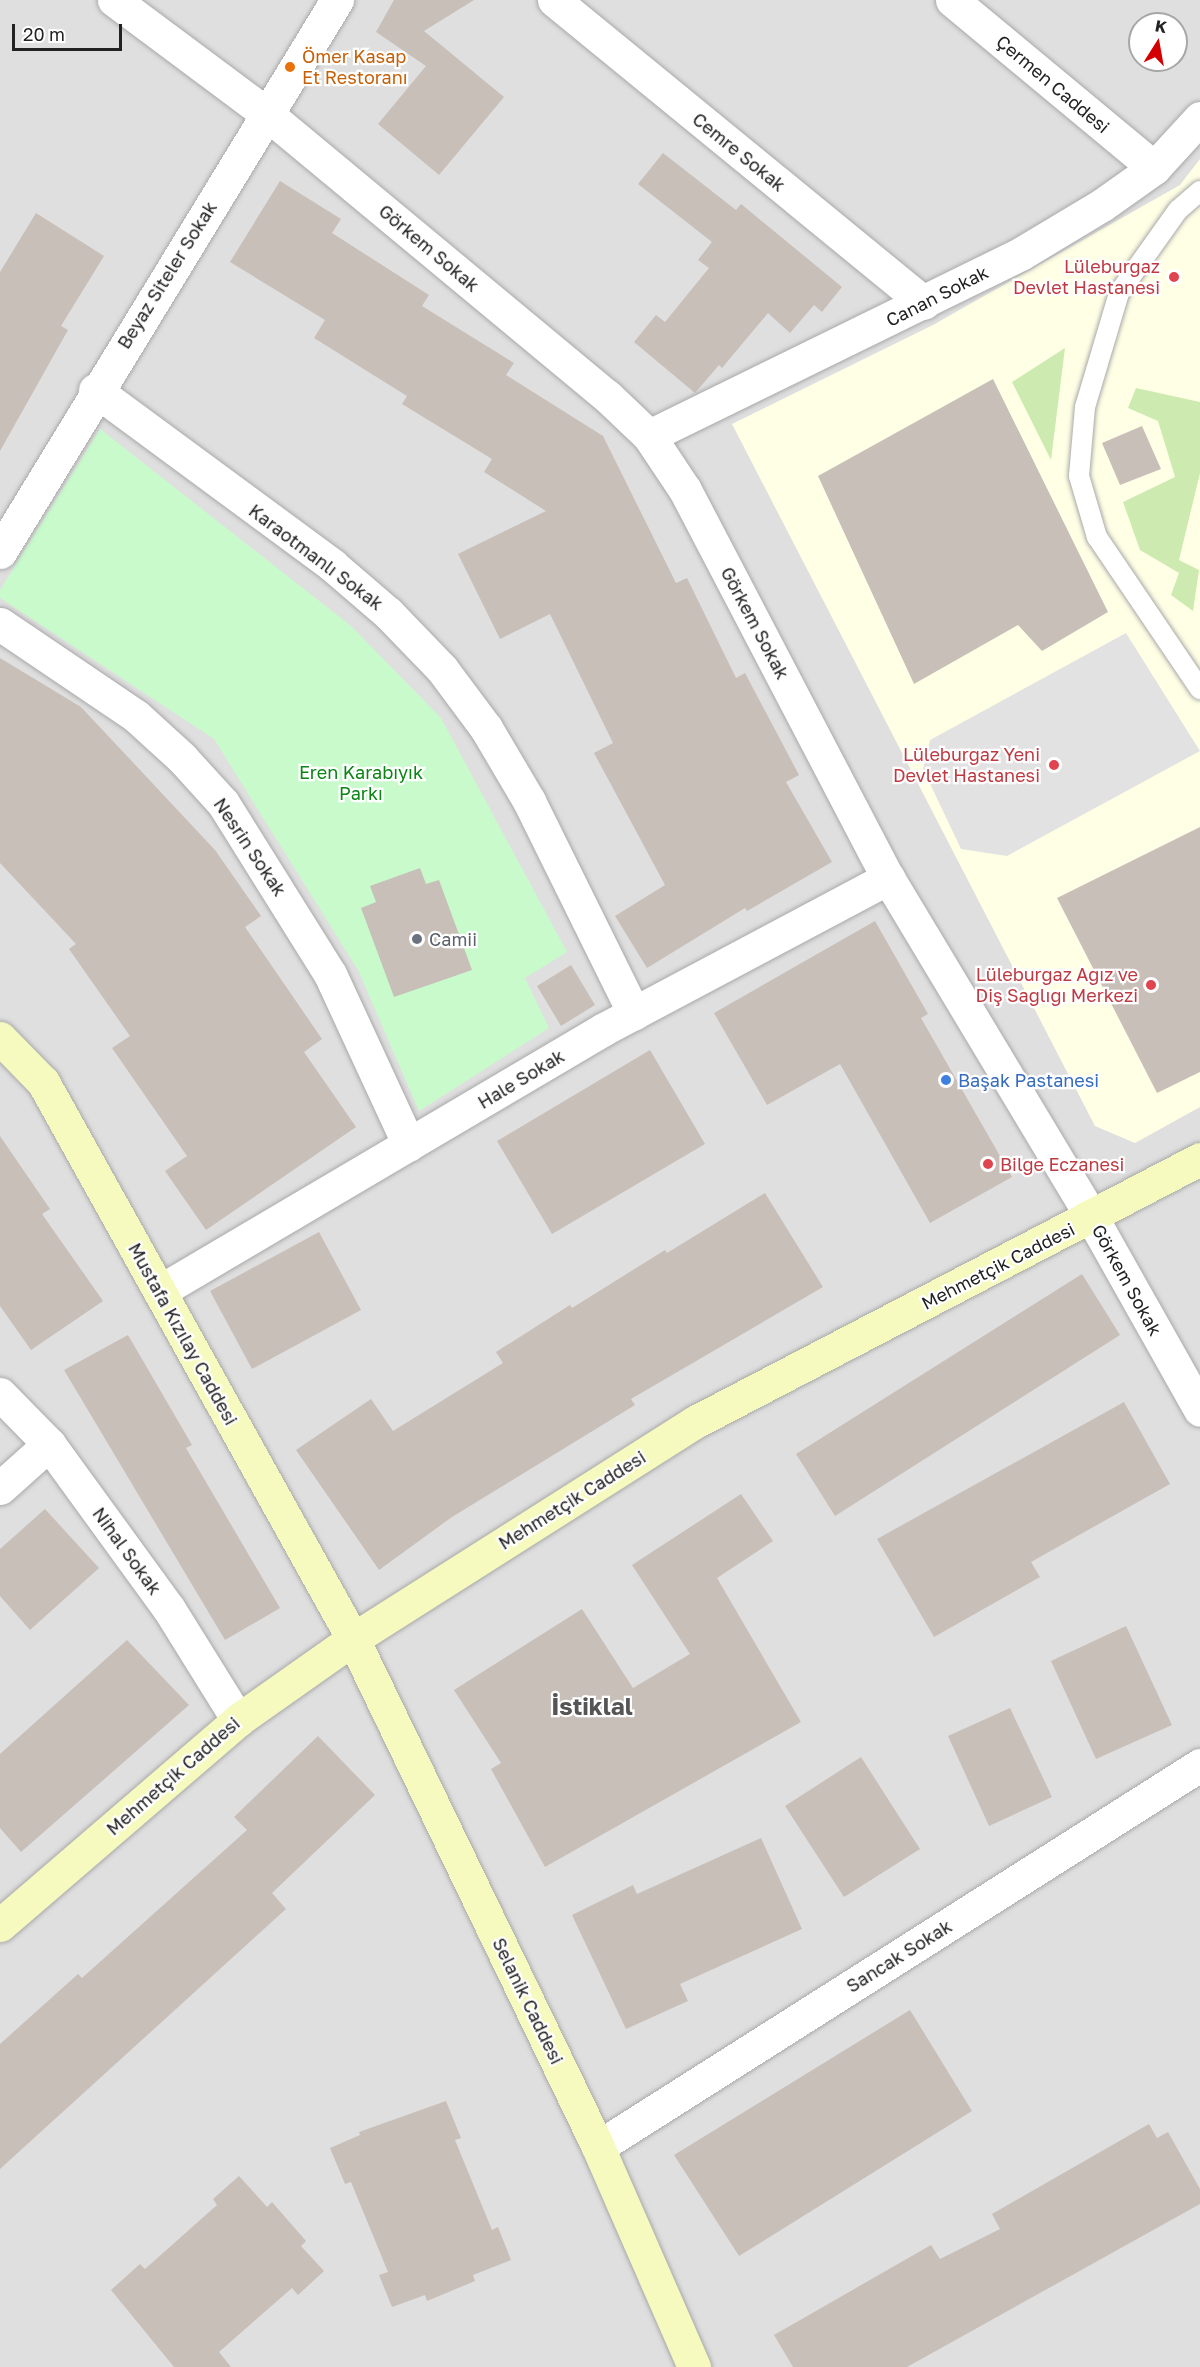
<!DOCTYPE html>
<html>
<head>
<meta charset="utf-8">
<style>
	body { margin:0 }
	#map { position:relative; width:1200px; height:2367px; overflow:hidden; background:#f2efe9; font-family:"Golos Text",sans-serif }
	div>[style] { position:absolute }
	.residential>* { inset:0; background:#e0dfdf }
	.education>* { inset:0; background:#ffffe5 }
	.grass>* { inset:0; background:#cdebb0 }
	.park>* { inset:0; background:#c8facc }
	.parking>* { inset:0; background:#e2e2e2 }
	.building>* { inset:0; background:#c7bfb8 }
	.roads { filter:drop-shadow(0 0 2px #a9a9a9) drop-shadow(0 0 2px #a9a9a9) }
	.lane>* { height:20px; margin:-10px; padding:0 10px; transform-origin:10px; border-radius:10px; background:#fff }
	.street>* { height:33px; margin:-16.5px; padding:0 16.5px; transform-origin:16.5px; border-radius:16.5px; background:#fff }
	.secondary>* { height:33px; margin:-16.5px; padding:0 16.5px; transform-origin:16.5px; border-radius:16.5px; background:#f7fabf }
	.dots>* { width:16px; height:16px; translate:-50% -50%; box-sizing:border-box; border:3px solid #fff; border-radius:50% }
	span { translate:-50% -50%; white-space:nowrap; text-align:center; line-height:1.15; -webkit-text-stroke:4.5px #fff; paint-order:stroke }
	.food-label { font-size:18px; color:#c56008 }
	.left { translate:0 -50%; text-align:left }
	.street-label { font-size:18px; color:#222 }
	.health-label { font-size:18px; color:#be3a42 }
	.right { translate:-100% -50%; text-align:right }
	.park-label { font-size:18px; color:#0c8416 }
	.worship-label { font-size:18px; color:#5b616d }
	.shop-label { font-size:18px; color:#366cbe }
	.district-label { font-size:24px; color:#555; font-weight:700 }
	.north { position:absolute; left:1128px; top:12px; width:60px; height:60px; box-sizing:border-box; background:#fff; border:2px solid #a7a7a7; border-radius:50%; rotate:11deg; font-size:16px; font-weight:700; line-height:24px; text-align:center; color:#222 }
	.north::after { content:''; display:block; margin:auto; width:21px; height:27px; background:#d40000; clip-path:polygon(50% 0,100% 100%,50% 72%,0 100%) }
	.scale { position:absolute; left:12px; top:24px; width:110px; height:27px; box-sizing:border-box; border:3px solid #222; border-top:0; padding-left:8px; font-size:18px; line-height:21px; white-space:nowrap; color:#222; -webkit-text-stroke:4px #fff; paint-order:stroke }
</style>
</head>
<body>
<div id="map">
	<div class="residential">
		<div style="clip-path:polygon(evenodd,0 0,1200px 0,1200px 2367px,0 2367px,0 0,1140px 24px,1176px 24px,1176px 60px,1140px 60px,1140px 24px)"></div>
	</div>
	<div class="education">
		<div style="clip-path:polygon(1200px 159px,1200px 1107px,1135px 1143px,1095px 1126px,732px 424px,933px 325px,1180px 185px)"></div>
	</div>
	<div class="grass">
		<div style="clip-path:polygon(1065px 348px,1051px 460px,1012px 382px)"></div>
		<div style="clip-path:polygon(1136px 388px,1200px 402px,1200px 473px,1179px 560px,1199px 570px,1193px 611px,1171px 595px,1179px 573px,1140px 550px,1123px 502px,1175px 477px,1158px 421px,1128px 408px)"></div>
	</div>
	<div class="park">
		<div style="clip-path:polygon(100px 429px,351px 626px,441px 718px,567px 952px,525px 978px,549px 1028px,419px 1111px,358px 970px,214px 739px,0 598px,0 590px)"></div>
	</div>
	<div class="parking">
		<div style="clip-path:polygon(1126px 633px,1200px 751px,1007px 856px,961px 849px,923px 769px,930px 740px)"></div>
	</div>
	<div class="building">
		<div style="clip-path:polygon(394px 0,474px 0,424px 31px,504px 97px,439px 175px,378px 124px,426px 66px,376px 32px)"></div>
		<div style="clip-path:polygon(663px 153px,736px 210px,741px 204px,842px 287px,822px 312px,814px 305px,790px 333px,768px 313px,722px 368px,719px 365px,695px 393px,634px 342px,656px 315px,665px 322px,709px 268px,698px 260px,712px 242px,638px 184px)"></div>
		<div style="clip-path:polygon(280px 181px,341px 219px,332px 233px,429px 295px,422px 306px,514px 363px,506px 375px,603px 436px,676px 583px,687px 578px,736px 678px,745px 673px,799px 775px,786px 782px,832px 862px,747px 911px,745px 908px,647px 968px,615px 916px,665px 885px,594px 753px,613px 743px,550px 614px,500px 639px,458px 554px,546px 511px,484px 472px,492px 459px,402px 404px,407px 396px,314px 338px,325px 320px,230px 262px)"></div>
		<div style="clip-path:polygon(36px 213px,104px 256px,61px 326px,68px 330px,0 451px,0 272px)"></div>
		<div style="clip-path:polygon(993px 379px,1108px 612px,1042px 651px,1018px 625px,914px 684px,818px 476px)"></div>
		<div style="clip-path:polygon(1142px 426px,1161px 469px,1120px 485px,1102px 443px)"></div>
		<div style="clip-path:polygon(0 658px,81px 707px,215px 850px,261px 916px,245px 927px,322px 1039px,304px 1052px,356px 1127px,206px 1230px,165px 1171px,187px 1156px,112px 1048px,130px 1036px,69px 949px,76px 944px,0 863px)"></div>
		<div style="clip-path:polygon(1200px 827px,1200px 1072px,1157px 1093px,1057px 898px)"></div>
		<div style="clip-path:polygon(420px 868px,426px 884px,439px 880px,472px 970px,394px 997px,361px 908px,376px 902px,370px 886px)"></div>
		<div style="clip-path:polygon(875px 921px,928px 1014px,921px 1018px,1012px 1177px,930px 1223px,840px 1064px,767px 1105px,714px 1013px)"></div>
		<div style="clip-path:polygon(571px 965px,595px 1005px,561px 1026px,537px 986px)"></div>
		<div style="clip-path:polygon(650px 1050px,705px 1144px,552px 1234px,497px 1141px)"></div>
		<div style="clip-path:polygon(0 1136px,50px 1209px,42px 1214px,103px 1301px,31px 1350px,0 1306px)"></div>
		<div style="clip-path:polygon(765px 1193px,823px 1287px,631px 1399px,635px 1405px,452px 1517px,379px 1570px,296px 1450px,371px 1399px,393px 1431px,503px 1363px,496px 1352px,570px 1305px,572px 1308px,665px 1250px,667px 1253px)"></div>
		<div style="clip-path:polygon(319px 1232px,361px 1310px,252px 1369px,210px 1291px)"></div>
		<div style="clip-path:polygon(1082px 1274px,1120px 1335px,835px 1516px,796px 1454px)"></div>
		<div style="clip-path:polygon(128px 1335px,192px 1445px,186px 1448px,280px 1608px,225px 1640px,64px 1370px)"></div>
		<div style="clip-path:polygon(1124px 1402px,1170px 1484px,1031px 1562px,1040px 1577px,934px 1637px,877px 1539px)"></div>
		<div style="clip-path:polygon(741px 1494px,773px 1541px,717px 1578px,801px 1722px,545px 1867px,491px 1769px,501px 1763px,454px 1690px,582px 1609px,633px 1688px,690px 1654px,632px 1565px)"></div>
		<div style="clip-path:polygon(45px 1509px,99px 1568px,30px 1630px,0 1596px,0 1549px)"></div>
		<div style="clip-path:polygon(1126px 1626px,1172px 1725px,1096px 1759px,1051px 1661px)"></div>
		<div style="clip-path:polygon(127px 1640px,189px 1705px,21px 1852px,0 1828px,0 1754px)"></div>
		<div style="clip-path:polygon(1010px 1708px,1052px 1797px,989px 1826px,948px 1736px)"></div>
		<div style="clip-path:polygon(318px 1736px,375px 1795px,272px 1893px,286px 1909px,0 2169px,0 2044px,78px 1974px,82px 1978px,247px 1830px,234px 1817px)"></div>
		<div style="clip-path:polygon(861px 1757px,920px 1849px,844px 1897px,785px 1806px)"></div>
		<div style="clip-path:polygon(761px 1838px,802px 1929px,680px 1984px,688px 2001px,626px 2029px,572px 1915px,633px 1885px,637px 1894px)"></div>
		<div style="clip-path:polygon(910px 2010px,972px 2111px,739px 2256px,674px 2155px)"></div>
		<div style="clip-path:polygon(446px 2101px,461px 2138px,455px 2140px,492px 2230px,498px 2227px,511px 2260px,473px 2275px,475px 2281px,427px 2301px,425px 2295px,392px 2307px,379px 2275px,388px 2272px,351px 2182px,345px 2184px,330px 2148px,360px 2135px,359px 2132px)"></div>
		<div style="clip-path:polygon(1149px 2124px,1157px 2138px,1168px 2132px,1200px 2189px,1200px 2204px,907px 2367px,793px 2367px,774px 2335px,931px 2245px,940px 2259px,1000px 2229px,992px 2214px)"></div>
		<div style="clip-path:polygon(239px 2176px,267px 2207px,272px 2202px,306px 2241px,301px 2246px,324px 2271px,298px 2295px,292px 2288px,219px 2352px,231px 2367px,174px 2367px,111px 2290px,140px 2264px,145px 2269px,217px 2205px,213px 2199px)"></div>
	</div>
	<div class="roads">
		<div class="lane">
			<div style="left:1200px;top:191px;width:29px;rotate:139deg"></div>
			<div style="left:1178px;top:210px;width:102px;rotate:125.4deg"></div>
			<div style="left:1119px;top:293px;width:119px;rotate:106.6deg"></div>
			<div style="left:1085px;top:407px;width:69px;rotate:95deg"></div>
			<div style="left:1079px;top:476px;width:64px;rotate:73.6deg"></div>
			<div style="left:1097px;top:537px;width:184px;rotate:55.9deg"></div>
		</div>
		<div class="street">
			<div style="left:114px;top:0;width:191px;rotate:36.7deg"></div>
			<div style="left:267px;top:114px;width:442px;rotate:39.7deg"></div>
			<div style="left:607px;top:396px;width:58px;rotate:43.6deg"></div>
			<div style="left:649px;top:436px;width:65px;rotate:56.3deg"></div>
			<div style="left:685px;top:490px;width:438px;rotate:62.4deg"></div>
			<div style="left:888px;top:878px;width:397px;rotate:59deg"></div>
			<div style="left:1092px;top:1218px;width:220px;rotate:60.6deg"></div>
			<div style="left:554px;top:0;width:478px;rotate:39.3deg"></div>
			<div style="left:952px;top:0;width:263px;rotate:39.7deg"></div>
			<div style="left:95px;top:390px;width:295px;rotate:36.4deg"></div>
			<div style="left:332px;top:565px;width:74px;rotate:40.6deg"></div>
			<div style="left:388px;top:613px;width:78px;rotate:46deg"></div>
			<div style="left:442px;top:669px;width:74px;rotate:53.3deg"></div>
			<div style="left:486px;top:728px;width:85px;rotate:59.5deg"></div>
			<div style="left:529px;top:801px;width:237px;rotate:63.7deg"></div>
			<div style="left:649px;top:436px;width:415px;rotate:-26.1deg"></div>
			<div style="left:1022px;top:253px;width:93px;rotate:-31deg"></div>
			<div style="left:1102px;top:205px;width:64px;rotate:-35.4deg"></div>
			<div style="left:1154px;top:168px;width:68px;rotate:-47.4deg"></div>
			<div style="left:0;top:552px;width:647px;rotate:-58.6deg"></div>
			<div style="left:0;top:624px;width:164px;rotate:34.1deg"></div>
			<div style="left:136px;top:716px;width:62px;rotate:42.4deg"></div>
			<div style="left:182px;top:758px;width:61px;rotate:47.7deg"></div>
			<div style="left:223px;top:803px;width:202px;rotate:58deg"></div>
			<div style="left:330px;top:974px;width:188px;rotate:65.2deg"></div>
			<div style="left:160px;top:1291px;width:516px;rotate:-30.54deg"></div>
			<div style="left:604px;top:1029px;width:322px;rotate:-28deg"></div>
			<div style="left:0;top:1394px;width:70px;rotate:45.6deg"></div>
			<div style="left:49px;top:1444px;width:204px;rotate:54deg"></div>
			<div style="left:169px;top:1609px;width:131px;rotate:58.1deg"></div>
			<div style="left:0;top:1488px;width:66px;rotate:-41.9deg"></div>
			<div style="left:598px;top:2147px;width:713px;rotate:-32.4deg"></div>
		</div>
		<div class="secondary">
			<div style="left:0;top:1038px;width:62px;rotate:45.7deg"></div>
			<div style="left:43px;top:1082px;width:637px;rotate:60.9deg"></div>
			<div style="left:353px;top:1639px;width:564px;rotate:64.25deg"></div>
			<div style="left:598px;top:2147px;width:240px;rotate:66.4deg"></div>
			<div style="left:0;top:1925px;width:314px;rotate:-40.7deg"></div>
			<div style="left:238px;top:1720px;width:141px;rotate:-35.2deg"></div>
			<div style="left:353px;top:1639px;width:405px;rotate:-32.4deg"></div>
			<div style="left:695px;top:1422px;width:569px;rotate:-27.51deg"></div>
		</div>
	</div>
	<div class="dots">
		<div style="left:290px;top:67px;background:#e8710a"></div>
		<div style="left:1174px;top:277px;background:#e0444e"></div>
		<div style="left:1054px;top:765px;background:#e0444e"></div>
		<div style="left:417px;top:939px;background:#6b7280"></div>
		<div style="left:1151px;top:985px;background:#e0444e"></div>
		<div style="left:946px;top:1080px;background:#3f7fe0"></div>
		<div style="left:988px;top:1164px;background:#e0444e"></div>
	</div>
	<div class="food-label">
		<span class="left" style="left:302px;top:67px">Ömer Kasap<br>Et Restoranı</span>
	</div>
	<div class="street-label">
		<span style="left:1053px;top:84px;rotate:40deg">Çermen Caddesi</span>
		<span style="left:739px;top:152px;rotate:39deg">Cemre Sokak</span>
		<span style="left:429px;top:248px;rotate:40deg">Görkem Sokak</span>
		<span style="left:167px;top:275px;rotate:-58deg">Beyaz Siteler Sokak</span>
		<span style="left:937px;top:296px;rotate:-27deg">Canan Sokak</span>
		<span style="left:316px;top:557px;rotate:37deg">Karaotmanlı Sokak</span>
		<span style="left:755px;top:623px;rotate:62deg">Görkem Sokak</span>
		<span style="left:250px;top:847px;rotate:56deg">Nesrin Sokak</span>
		<span style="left:521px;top:1079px;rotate:-31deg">Hale Sokak</span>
		<span style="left:998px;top:1266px;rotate:-27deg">Mehmetçik Caddesi</span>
		<span style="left:1127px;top:1280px;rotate:61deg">Görkem Sokak</span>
		<span style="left:183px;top:1334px;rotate:61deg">Mustafa Kızılay Caddesi</span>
		<span style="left:572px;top:1500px;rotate:-32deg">Mehmetçik Caddesi</span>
		<span style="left:127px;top:1551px;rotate:54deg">Nihal Sokak</span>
		<span style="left:173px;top:1776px;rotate:-41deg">Mehmetçik Caddesi</span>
		<span style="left:899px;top:1956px;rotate:-32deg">Sancak Sokak</span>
		<span style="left:528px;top:2001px;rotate:64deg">Selanik Caddesi</span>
	</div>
	<div class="health-label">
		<span class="right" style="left:1160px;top:277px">Lüleburgaz<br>Devlet Hastanesi</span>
		<span class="right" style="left:1040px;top:765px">Lüleburgaz Yeni<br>Devlet Hastanesi</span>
		<span class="right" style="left:1138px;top:985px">Lüleburgaz Ağız ve<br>Diş Sağlığı Merkezi</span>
		<span class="left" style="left:1000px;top:1164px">Bilge Eczanesi</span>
	</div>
	<div class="park-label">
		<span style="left:361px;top:783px">Eren Karabıyık<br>Parkı</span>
	</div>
	<div class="worship-label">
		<span class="left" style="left:429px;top:939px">Camii</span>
	</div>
	<div class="shop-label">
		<span class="left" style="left:958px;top:1080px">Başak Pastanesi</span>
	</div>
	<div class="district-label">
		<span style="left:592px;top:1706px">İstiklal</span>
	</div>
	<div class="north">K</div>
	<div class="scale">20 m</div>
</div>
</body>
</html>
